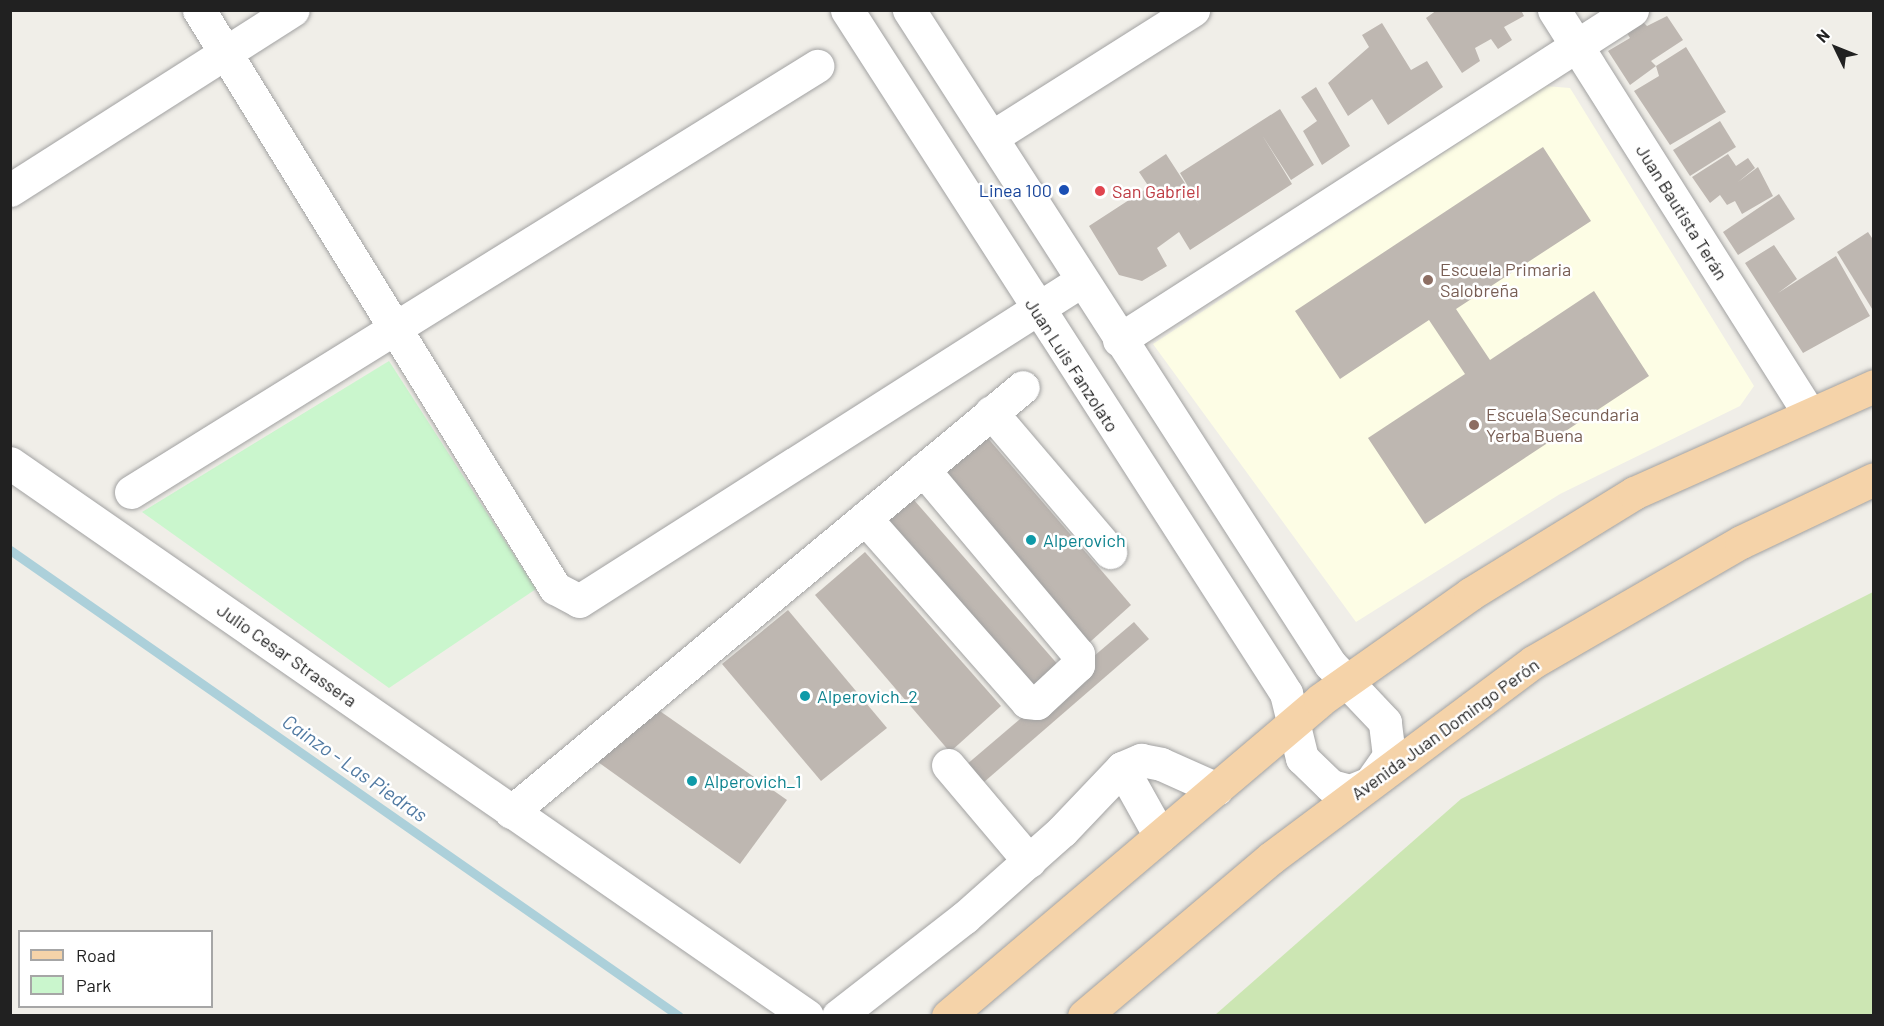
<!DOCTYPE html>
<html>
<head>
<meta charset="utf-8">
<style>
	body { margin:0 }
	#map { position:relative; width:1884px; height:1026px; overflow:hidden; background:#f0eee8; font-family:Barlow,sans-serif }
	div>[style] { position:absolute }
	.education>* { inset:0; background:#fdfde5 }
	.grass>* { inset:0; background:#cce6b3 }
	.park>* { inset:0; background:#caf6cd }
	.stream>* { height:9px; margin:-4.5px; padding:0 4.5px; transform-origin:4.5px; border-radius:4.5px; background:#acd0da }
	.building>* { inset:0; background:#beb7b1 }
	.roads { filter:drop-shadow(0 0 2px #a2a2a2) drop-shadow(0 0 2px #a2a2a2) }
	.minor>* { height:33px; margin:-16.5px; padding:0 16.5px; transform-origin:16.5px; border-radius:16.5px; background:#fff }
	.major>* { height:33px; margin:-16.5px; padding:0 16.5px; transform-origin:16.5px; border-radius:16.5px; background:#f5d3a9 }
	.dots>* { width:16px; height:16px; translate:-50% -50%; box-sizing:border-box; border:3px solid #fff; border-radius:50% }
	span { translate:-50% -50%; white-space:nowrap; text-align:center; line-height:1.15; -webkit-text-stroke:5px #fff; paint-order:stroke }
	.transit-label { font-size:18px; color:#164399 }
	.right { translate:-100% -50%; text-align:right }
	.health-label { font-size:18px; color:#be3a42 }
	.left { translate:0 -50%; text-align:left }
	.street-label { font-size:18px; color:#212121 }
	.education-label { font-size:18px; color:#785e54 }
	.culture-label { font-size:18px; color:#0d838f }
	.water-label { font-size:20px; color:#517aa2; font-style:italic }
	.frame { position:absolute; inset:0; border:12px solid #212121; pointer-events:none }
	.legend { position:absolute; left:18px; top:930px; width:195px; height:78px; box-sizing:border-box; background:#fff; border:2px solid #a6a6a6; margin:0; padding:8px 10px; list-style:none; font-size:18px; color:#212121 }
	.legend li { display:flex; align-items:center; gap:12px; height:30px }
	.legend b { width:30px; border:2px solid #a6a6a6 }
	.north { position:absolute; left:1806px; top:18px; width:60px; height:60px; -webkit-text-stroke:4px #fff; paint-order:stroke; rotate:313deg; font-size:16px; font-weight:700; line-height:24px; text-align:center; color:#212121 }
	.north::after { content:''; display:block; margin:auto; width:21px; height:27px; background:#212121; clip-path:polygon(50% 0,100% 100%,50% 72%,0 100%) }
</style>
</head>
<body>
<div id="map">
	<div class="education">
		<div style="clip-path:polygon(1545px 86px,1570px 88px,1754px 386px,1740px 406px,1560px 494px,1356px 622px,1153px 344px)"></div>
	</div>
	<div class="grass">
		<div style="clip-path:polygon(1873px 592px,1873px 1015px,1215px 1015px,1461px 799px)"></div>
	</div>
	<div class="park">
		<div style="clip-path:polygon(389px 361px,536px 589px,389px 688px,142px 512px)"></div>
	</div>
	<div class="stream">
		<div style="left:10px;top:550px;width:815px;rotate:34.86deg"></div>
	</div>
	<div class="building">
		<div style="clip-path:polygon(1437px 10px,1521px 10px,1524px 16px,1504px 27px,1512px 40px,1498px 49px,1491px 39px,1475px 48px,1480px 61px,1462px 73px,1426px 18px)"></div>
		<div style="clip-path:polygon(1667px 16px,1683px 40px,1651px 61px,1656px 66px,1630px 85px,1608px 51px,1630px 38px,1624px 28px,1640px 19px,1647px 26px)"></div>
		<div style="clip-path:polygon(1382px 23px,1411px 70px,1427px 61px,1443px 87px,1388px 125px,1372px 99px,1348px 116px,1328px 83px,1369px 47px,1362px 35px)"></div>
		<div style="clip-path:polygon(1686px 47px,1726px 112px,1670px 145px,1634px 91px,1659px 76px,1656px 66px)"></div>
		<div style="clip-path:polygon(1316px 87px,1350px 146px,1322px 165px,1303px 131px,1317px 121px,1301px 97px)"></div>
		<div style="clip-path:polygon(1280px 109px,1314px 165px,1291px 180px,1262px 135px,1292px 184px,1190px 250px,1179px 232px,1157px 248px,1167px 266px,1142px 281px,1119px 275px,1089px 226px,1149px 187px,1139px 172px,1166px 154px,1199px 205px,1180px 173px)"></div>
		<div style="clip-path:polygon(1720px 121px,1736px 147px,1690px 176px,1673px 150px)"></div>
		<div style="clip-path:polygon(1543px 147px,1591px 221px,1456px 309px,1490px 360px,1594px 291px,1649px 376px,1425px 524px,1368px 438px,1465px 374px,1429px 320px,1340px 379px,1295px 311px)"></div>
		<div style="clip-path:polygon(1728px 154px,1736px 166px,1748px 158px,1755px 168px,1738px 182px,1758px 167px,1773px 196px,1742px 214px,1735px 201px,1727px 205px,1720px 195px,1710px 203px,1692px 177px)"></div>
		<div style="clip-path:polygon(1779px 194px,1795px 219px,1738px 255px,1723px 232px)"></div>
		<div style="clip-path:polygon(1868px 232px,1874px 241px,1874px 312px,1837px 252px)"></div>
		<div style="clip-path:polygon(1774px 245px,1797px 279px,1778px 293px,1836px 256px,1870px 316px,1803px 353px,1745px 263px)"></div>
		<div style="clip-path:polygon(980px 429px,1131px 605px,1080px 651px,933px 475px)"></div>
		<div style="clip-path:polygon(907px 492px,1060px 667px,1024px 696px,874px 522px)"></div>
		<div style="clip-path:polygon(865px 552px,1001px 706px,950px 752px,815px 595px)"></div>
		<div style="clip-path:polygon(788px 610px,887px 728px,821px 781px,722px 664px)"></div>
		<div style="clip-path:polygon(1134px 622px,1149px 639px,976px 789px,959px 771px)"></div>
		<div style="clip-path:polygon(657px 709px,787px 800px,740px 864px,598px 762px)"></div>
	</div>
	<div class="roads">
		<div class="minor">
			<div style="left:199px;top:10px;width:679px;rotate:58.37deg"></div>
			<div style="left:555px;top:588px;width:27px;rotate:28deg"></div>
			<div style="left:579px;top:601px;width:595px;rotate:-32.52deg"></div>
			<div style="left:847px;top:10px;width:812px;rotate:57.27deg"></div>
			<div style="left:1286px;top:693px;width:67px;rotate:76.2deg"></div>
			<div style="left:1302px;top:758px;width:40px;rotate:44deg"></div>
			<div style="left:1331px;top:786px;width:20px;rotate:15deg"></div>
			<div style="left:1350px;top:791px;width:22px;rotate:-22deg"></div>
			<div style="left:1370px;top:783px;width:33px;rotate:-55deg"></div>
			<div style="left:1389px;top:756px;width:34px;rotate:-97deg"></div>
			<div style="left:1385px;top:722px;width:80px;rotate:-133.5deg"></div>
			<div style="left:1330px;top:664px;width:778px;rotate:-122.77deg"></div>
			<div style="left:1554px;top:10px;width:477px;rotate:57.7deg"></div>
			<div style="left:992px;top:137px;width:238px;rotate:-32.3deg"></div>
			<div style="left:10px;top:190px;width:335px;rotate:-32.5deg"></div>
			<div style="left:1119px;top:340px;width:610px;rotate:-32.75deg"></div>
			<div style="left:991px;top:412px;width:184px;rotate:49.6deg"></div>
			<div style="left:10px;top:463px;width:970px;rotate:34.75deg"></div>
			<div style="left:131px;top:492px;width:808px;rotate:-31.84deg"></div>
			<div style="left:865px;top:518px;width:245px;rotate:48.6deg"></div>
			<div style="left:1027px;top:702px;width:10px;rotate:6deg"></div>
			<div style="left:1037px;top:703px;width:56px;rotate:-42.8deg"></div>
			<div style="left:1078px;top:665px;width:11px;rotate:-90deg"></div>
			<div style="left:1078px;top:654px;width:241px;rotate:-130deg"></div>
			<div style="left:948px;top:765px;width:126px;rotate:49.8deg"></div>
			<div style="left:1122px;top:768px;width:78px;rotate:60.8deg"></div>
			<div style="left:511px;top:812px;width:665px;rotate:-39.7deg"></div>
			<div style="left:838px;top:1016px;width:160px;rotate:-37.9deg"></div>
			<div style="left:964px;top:918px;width:131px;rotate:-41.6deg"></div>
			<div style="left:1062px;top:831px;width:87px;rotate:-46.4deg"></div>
			<div style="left:1122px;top:768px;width:21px;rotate:-23deg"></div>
			<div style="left:1141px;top:760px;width:20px;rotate:11deg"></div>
			<div style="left:1161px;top:764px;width:61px;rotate:24.1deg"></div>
		</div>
		<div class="major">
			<div style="left:948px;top:1016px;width:488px;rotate:-40.3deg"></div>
			<div style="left:1320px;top:700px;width:184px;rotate:-35.2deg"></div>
			<div style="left:1470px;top:594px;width:193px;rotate:-31.6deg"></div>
			<div style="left:1634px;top:493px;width:263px;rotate:-24deg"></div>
			<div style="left:1084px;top:1016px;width:245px;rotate:-40.2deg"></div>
			<div style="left:1271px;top:858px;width:327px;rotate:-36.8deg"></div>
			<div style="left:1533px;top:662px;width:240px;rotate:-30deg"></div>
			<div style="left:1741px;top:542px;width:147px;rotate:-25.3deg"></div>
		</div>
	</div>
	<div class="dots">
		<div style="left:1064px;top:190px;background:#1a4fb4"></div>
		<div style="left:1100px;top:191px;background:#e0444e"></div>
		<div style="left:1428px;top:280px;background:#8d6e63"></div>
		<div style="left:1474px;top:425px;background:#8d6e63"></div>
		<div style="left:1031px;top:540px;background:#0f9aa8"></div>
		<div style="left:805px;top:696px;background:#0f9aa8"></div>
		<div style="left:692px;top:781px;background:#0f9aa8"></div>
	</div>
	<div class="transit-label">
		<span class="right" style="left:1052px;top:190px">Linea 100</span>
	</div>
	<div class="health-label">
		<span class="left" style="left:1112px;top:191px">San Gabriel</span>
	</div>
	<div class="street-label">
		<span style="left:1682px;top:212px;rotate:58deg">Juan Bautista Terán</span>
		<span style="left:1072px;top:365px;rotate:57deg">Juan Luis Fanzolato</span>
		<span style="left:287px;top:655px;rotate:35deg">Julio Cesar Strassera</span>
		<span style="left:1445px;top:729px;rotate:-36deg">Avenida Juan Domingo Perón</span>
	</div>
	<div class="education-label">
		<span class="left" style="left:1440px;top:280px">Escuela Primaria<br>Salobreña</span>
		<span class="left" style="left:1486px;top:425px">Escuela Secundaria<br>Yerba Buena</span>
	</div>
	<div class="culture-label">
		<span class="left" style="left:1043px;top:540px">Alperovich</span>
		<span class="left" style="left:817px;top:696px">Alperovich_2</span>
		<span class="left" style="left:704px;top:781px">Alperovich_1</span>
	</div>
	<div class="water-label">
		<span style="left:355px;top:768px;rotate:35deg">Cainzo - Las Piedras</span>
	</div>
	<div class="frame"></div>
	<ul class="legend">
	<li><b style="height:8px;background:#f5d3a9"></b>Road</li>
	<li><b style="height:16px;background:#caf6cd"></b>Park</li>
	</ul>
	<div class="north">N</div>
</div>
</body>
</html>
